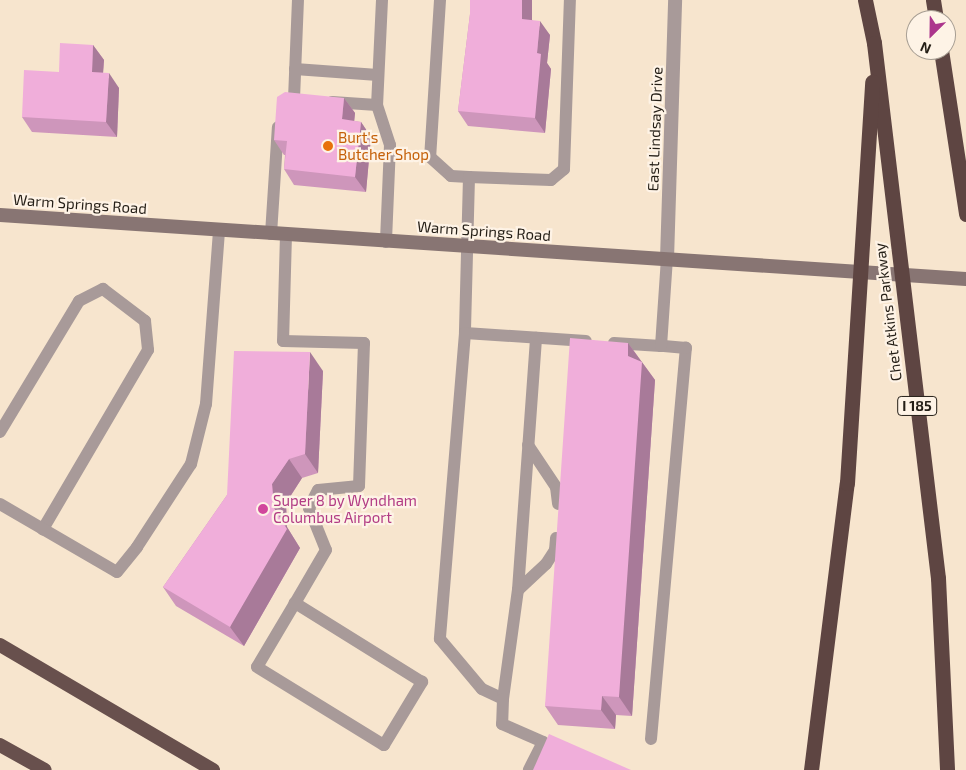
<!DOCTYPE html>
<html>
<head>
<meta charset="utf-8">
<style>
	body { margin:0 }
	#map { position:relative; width:966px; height:770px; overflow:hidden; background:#f7e5ce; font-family:"Exo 2",sans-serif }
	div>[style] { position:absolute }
	.service>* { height:12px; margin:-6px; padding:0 6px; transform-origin:6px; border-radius:6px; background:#a89a99 }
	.minor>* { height:14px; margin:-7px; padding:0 7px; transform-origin:7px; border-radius:7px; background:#a89a99 }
	.secondary>* { height:14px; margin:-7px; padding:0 7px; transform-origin:7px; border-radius:7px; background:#887573 }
	.trunk>* { height:14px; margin:-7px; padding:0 7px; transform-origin:7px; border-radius:7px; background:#68504d }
	.motorway>* { height:15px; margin:-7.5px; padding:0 7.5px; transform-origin:7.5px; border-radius:7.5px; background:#5e4542 }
	.wall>* { inset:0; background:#ce96bb }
	.shaded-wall>* { inset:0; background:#a87a99 }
	.building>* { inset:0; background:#f0aeda }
	.dots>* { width:14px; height:14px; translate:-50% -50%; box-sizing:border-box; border:2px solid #fef3e6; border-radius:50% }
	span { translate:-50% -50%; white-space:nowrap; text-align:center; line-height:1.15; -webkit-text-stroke:4.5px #fef3e6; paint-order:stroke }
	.shield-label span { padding:1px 4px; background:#fef3e6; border:1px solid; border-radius:4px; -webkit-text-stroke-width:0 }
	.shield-label { font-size:14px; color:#251f17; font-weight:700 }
	.street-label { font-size:15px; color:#251f17 }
	.food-label { font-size:15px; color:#c56008 }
	.left { translate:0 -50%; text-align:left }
	.hotel-label { font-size:15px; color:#b23c85 }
	.north { position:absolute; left:906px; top:10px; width:50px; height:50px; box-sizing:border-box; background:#fef3e6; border:1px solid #a79e93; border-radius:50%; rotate:203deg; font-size:14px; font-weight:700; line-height:20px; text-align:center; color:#251f17 }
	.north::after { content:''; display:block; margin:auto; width:18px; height:22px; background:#ac358c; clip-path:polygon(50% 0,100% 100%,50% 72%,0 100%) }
</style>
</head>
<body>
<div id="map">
	<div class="service">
		<div style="left:382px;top:0;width:105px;rotate:92.7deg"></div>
		<div style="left:377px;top:105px;width:42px;rotate:72deg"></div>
		<div style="left:390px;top:145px;width:97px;rotate:92.4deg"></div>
		<div style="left:440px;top:0;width:157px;rotate:93.6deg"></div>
		<div style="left:430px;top:157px;width:28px;rotate:42deg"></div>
		<div style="left:451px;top:176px;width:18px;rotate:3deg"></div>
		<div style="left:469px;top:177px;width:156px;rotate:91.5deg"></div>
		<div style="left:465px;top:333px;width:121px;rotate:3.8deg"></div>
		<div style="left:295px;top:69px;width:83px;rotate:4.1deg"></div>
		<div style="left:294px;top:99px;width:99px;rotate:-87.7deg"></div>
		<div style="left:332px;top:102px;width:45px;rotate:3.8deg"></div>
		<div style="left:469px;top:177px;width:82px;rotate:2.1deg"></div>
		<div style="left:551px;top:180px;width:17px;rotate:-40deg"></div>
		<div style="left:564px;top:169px;width:169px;rotate:-88deg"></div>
		<div style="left:271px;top:234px;width:107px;rotate:-86.3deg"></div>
		<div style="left:286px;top:235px;width:106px;rotate:91.6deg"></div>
		<div style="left:283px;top:341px;width:81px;rotate:1.4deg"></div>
		<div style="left:364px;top:343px;width:143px;rotate:92deg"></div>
		<div style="left:359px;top:486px;width:41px;rotate:174.4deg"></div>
		<div style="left:318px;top:490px;width:20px;rotate:117deg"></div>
		<div style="left:309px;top:508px;width:45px;rotate:68deg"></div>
		<div style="left:326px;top:550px;width:61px;rotate:120.3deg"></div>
		<div style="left:295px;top:603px;width:74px;rotate:120.7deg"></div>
		<div style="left:257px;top:667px;width:149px;rotate:31.6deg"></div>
		<div style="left:384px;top:745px;width:74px;rotate:-58.9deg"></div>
		<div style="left:422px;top:682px;width:150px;rotate:-148.1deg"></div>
		<div style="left:465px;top:333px;width:307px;rotate:94.7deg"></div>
		<div style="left:440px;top:639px;width:65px;rotate:50deg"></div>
		<div style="left:482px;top:689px;width:23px;rotate:25deg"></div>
		<div style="left:503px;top:699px;width:110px;rotate:-82.2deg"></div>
		<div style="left:518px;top:590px;width:253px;rotate:-85.9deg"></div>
		<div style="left:614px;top:343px;width:47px;rotate:3.7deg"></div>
		<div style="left:0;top:432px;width:153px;rotate:-58.9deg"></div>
		<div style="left:79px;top:301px;width:27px;rotate:-27deg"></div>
		<div style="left:103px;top:289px;width:53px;rotate:37.3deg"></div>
		<div style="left:145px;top:321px;width:29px;rotate:84deg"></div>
		<div style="left:148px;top:350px;width:208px;rotate:120.4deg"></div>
		<div style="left:528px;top:445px;width:50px;rotate:56.3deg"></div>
		<div style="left:556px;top:487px;width:17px;rotate:83deg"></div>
		<div style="left:0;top:504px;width:135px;rotate:30.2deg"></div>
		<div style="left:117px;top:572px;width:32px;rotate:-51deg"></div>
		<div style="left:137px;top:547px;width:99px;rotate:-57deg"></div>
		<div style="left:191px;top:464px;width:62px;rotate:-76deg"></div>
		<div style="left:206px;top:404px;width:172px;rotate:-85.7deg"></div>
		<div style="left:518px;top:590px;width:38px;rotate:-43deg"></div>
		<div style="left:546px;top:564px;width:17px;rotate:-57deg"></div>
		<div style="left:555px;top:550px;width:12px;rotate:-85deg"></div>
		<div style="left:503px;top:699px;width:25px;rotate:92deg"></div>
		<div style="left:502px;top:724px;width:45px;rotate:23.7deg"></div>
		<div style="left:543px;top:742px;width:31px;rotate:117deg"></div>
		<div style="left:651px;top:739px;width:393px;rotate:-84.9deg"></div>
		<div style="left:686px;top:348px;width:25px;rotate:-175deg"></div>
		<div style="left:661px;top:346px;width:87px;rotate:-86.1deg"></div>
	</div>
	<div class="minor">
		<div style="left:667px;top:259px;width:259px;rotate:-88.2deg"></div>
	</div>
	<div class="secondary">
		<div style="left:0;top:215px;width:968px;rotate:3.79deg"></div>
	</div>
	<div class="trunk">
		<div style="left:0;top:645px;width:247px;rotate:30.4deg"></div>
		<div style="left:0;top:745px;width:51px;rotate:29.1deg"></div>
	</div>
	<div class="motorway">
		<div style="left:865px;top:0;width:44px;rotate:78.2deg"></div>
		<div style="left:874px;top:43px;width:539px;rotate:83.18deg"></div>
		<div style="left:938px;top:578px;width:192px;rotate:87.3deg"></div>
		<div style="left:933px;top:0;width:20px;rotate:81deg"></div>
		<div style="left:941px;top:50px;width:166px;rotate:81.3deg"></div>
		<div style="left:811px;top:770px;width:289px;rotate:-82.9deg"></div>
		<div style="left:847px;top:483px;width:402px;rotate:-86.4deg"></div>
	</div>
	<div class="wall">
		<div style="clip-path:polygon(470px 14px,532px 20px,550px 35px,547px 63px,551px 69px,545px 133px,468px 126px,458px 111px)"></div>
		<div style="clip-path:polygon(93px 45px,104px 60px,103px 73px,119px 88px,117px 137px,32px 132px,22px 117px,59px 72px)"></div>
		<div style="clip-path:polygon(344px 98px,355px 113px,354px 121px,361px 122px,371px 137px,366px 192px,294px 185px,284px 169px,285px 155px,284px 155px,274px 140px)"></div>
		<div style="clip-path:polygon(628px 343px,655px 380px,632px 716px,616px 715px,615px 729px,558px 725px,545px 706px)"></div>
		<div style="clip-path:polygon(323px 371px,318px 473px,302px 478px,286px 503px,287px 527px,300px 548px,244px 646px,176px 606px,163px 587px,227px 495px)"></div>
	</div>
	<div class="shaded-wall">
		<div style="clip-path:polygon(522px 0,532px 0,532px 34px,522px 19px)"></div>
		<div style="clip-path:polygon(540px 21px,550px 35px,547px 63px,551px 69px,545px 133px,535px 118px,537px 53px)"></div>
		<div style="clip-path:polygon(93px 45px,104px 60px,102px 87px,92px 72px)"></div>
		<div style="clip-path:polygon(109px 73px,119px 88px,117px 137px,106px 122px)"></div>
		<div style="clip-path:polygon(344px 98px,355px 113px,353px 135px,342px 119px)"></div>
		<div style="clip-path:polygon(361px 122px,371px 137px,366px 192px,355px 177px)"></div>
		<div style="clip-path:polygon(628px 343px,655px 380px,632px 716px,619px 697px)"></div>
		<div style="clip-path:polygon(310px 352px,323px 371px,318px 473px,305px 454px)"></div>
		<div style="clip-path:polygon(289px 459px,302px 478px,286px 503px,287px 527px,300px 548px,244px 646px,230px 627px,274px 508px,272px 484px)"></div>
		<div style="clip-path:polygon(602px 696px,616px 715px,615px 729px,601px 710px)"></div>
	</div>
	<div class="building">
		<div style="clip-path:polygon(470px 0,522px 0,522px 19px,540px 21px,537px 53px,541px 54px,535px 118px,458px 111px,470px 14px)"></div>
		<div style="clip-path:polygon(60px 43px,93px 45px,92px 72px,109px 73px,106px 122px,22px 117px,24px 70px,59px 72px)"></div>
		<div style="clip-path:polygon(285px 92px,344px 98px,342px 119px,361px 122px,355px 177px,284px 169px,287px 141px,274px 140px,277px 97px)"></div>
		<div style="clip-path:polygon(570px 338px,628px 343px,628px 356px,642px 362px,619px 697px,602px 696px,601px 710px,545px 706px)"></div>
		<div style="clip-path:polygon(234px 351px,310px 352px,305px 454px,289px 459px,272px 484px,274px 508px,287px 529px,230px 627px,163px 587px,227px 495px)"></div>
		<div style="clip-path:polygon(549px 734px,631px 770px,533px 770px)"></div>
	</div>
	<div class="dots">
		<div style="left:328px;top:146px;background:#e8710a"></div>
		<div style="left:263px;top:509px;background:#d1479c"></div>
	</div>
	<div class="shield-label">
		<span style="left:917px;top:406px">I 185</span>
	</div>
	<div class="street-label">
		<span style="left:655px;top:129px;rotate:-88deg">East Lindsay Drive</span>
		<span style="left:80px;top:204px;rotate:4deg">Warm Springs Road</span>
		<span style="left:484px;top:231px;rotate:4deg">Warm Springs Road</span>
		<span style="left:888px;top:312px;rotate:-97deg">Chet Atkins Parkway</span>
	</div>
	<div class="food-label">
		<span class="left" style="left:338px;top:146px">Burt's<br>Butcher Shop</span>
	</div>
	<div class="hotel-label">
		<span class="left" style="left:273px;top:509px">Super 8 by Wyndham<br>Columbus Airport</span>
	</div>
	<div class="north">N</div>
</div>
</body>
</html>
